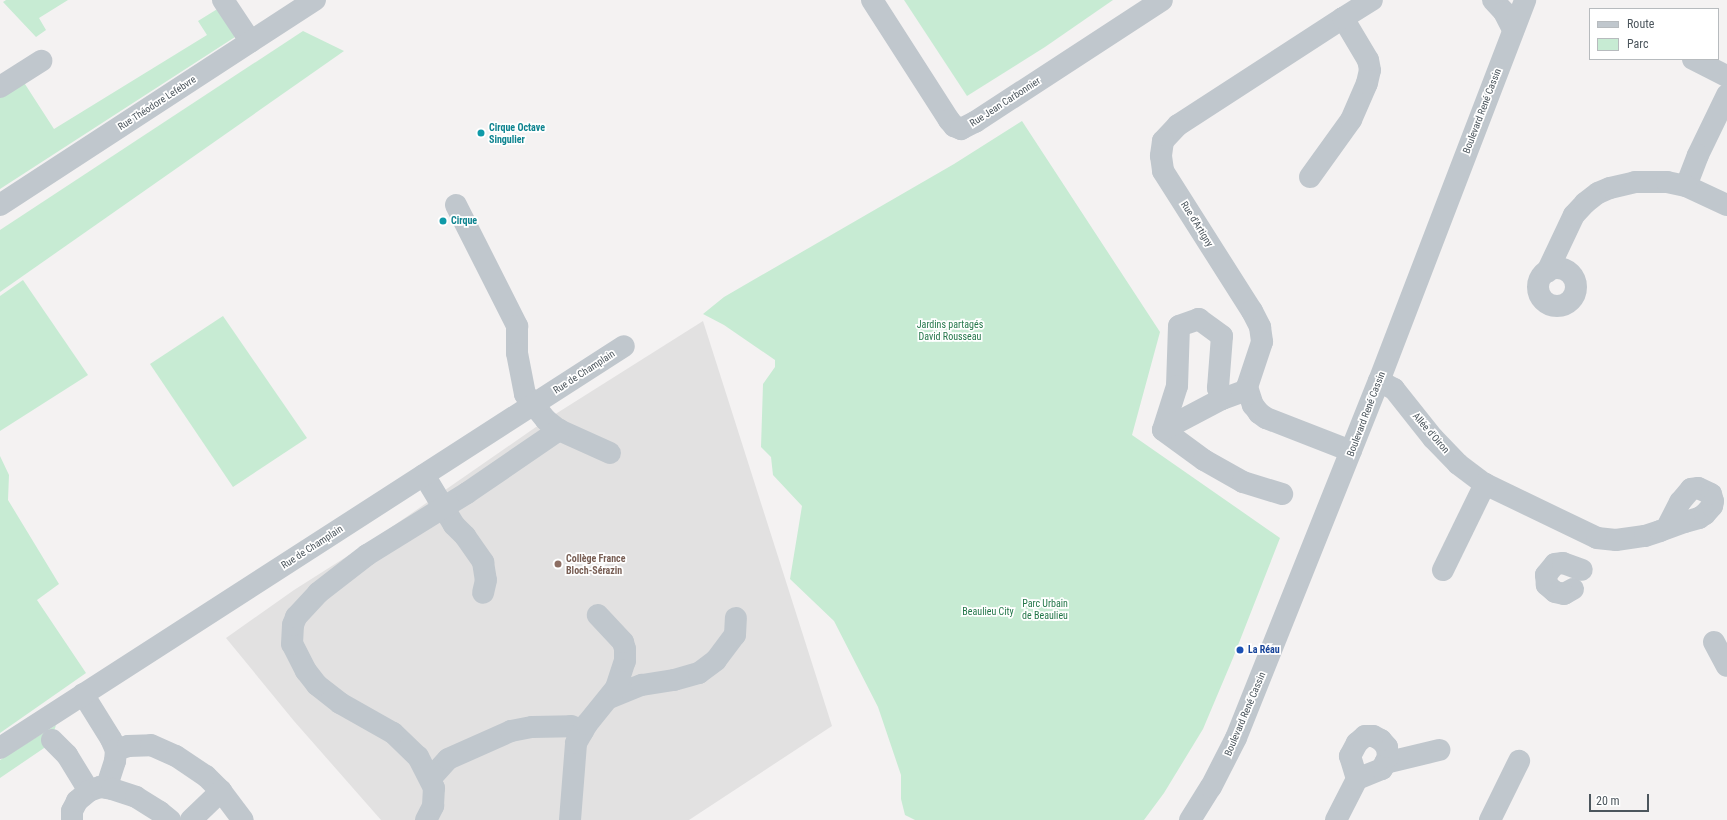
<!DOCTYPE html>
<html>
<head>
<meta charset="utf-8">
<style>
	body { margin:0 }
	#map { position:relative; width:1727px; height:820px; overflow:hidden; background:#f4f2f2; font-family:"Roboto Condensed",sans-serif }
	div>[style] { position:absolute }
	.education>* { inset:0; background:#e2e1e1 }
	.green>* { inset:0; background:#c7ebd3 }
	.minor>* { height:22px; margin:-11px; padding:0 11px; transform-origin:11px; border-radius:11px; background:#c0c7cd }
	.minor>.ring { margin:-11px; padding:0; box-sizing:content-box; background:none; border:22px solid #c0c7cd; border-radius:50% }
	.dots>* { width:11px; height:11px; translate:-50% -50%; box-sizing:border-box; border:2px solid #fff; border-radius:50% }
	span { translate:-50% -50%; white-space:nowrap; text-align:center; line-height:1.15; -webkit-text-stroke:3.5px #fff; paint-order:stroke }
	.street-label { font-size:10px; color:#4c565d }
	.culture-label { font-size:10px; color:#0d838f; font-weight:700 }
	.left { translate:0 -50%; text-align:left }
	.park-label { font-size:10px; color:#24774a }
	.education-label { font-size:10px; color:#785e54; font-weight:700 }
	.transit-label { font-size:10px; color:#164399; font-weight:700 }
	.legend { position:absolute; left:1589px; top:8px; width:130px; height:52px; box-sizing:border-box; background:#fff; border:1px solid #b7bbbe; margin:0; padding:5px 7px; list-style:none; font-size:12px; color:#4c565d }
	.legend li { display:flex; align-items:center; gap:8px; height:20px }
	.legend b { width:20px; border:1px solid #b7bbbe }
	.scale { position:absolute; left:1589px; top:794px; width:60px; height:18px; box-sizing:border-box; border:2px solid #4c565d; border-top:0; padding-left:5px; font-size:12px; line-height:14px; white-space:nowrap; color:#4c565d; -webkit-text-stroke:3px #fff; paint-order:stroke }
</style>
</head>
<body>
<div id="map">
	<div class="education">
		<div style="clip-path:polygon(703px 321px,832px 726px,689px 820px,381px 820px,294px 721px,226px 638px,294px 590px,376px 538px,546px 420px)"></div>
	</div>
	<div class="green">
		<div style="clip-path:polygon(6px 0,68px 0,39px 18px,46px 30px,36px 37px,3px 2px)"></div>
		<div style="clip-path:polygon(904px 0,1113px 0,1045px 47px,967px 96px)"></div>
		<div style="clip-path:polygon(219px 8px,235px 37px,0 189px,0 95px,23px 81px,54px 129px,207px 35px,198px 21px)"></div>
		<div style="clip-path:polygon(303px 31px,344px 51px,0 292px,0 230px)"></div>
		<div style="clip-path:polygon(1022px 121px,1160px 332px,1132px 435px,1280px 538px,1233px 658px,1203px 729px,1164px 793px,1144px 820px,915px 820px,905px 815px,901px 799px,901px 775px,878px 707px,834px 621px,790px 579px,802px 506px,773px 475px,771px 457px,761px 447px,763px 384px,775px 367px,775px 360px,724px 325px,703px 314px,724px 297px,954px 164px)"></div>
		<div style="clip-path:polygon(23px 280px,88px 375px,0 431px,0 296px)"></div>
		<div style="clip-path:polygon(223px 316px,307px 438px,233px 487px,150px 364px)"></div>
		<div style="clip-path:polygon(0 456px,9px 475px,8px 500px,59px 584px,37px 600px,86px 673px,0 733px)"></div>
		<div style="clip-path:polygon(56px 725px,50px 744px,0 778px,0 760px)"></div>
	</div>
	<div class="minor">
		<div style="left:223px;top:0;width:50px;rotate:56.3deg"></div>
		<div style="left:872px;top:0;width:143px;rotate:57.3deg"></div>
		<div style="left:949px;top:120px;width:8px;rotate:50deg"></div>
		<div style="left:954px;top:126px;width:8px;rotate:23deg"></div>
		<div style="left:961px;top:129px;width:16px;rotate:-27deg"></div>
		<div style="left:975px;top:122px;width:223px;rotate:-33.1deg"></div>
		<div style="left:1493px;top:0;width:16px;rotate:47deg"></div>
		<div style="left:1504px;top:12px;width:20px;rotate:63deg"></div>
		<div style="left:1343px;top:18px;width:197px;rotate:147deg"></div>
		<div style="left:1178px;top:125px;width:22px;rotate:133deg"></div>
		<div style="left:1163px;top:141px;width:15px;rotate:98deg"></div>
		<div style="left:1161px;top:156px;width:15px;rotate:82deg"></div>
		<div style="left:1163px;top:171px;width:166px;rotate:57.6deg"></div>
		<div style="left:1252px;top:311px;width:18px;rotate:63deg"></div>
		<div style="left:1260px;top:327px;width:15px;rotate:82deg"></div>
		<div style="left:1262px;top:342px;width:47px;rotate:108.4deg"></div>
		<div style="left:1247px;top:387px;width:19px;rotate:72deg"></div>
		<div style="left:1253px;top:405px;width:10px;rotate:53deg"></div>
		<div style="left:1259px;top:413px;width:9px;rotate:36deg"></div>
		<div style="left:1266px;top:418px;width:91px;rotate:21.2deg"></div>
		<div style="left:1693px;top:59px;width:38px;rotate:27deg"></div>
		<div style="left:0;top:87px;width:49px;rotate:-32.4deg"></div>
		<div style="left:1727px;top:95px;width:67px;rotate:115.8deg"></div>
		<div style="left:1698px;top:155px;width:33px;rotate:111deg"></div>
		<div style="left:1686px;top:186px;width:45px;rotate:24.9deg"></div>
		<div style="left:1310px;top:177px;width:70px;rotate:-54.3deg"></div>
		<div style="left:1351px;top:120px;width:40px;rotate:-66.6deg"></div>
		<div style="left:1367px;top:83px;width:13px;rotate:-77deg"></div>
		<div style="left:1370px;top:70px;width:10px;rotate:-101deg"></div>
		<div style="left:1368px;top:60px;width:49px;rotate:-120.8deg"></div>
		<div style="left:1343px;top:18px;width:34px;rotate:-32deg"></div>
		<div style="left:0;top:205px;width:376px;rotate:-33.1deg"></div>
		<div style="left:456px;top:205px;width:136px;rotate:63.2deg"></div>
		<div style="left:517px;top:326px;width:27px;rotate:90deg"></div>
		<div style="left:517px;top:353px;width:42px;rotate:79deg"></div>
		<div style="left:525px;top:394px;width:33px;rotate:51deg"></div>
		<div style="left:546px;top:420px;width:16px;rotate:38deg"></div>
		<div style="left:559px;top:430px;width:56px;rotate:24.3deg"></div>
		<div class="ring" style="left:1538px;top:268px;width:16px;height:16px"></div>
		<div style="left:1547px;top:272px;width:63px;rotate:-64.7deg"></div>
		<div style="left:1574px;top:215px;width:16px;rotate:-47deg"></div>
		<div style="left:1585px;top:203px;width:16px;rotate:-38deg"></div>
		<div style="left:1598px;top:193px;width:13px;rotate:-23deg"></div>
		<div style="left:1610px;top:188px;width:26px;rotate:-13deg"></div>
		<div style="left:1635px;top:182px;width:32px"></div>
		<div style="left:1667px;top:182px;width:19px;rotate:12deg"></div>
		<div style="left:1379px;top:381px;width:17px;rotate:28deg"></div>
		<div style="left:1394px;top:389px;width:63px;rotate:51.5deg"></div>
		<div style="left:1433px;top:438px;width:36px;rotate:46deg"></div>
		<div style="left:1458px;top:464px;width:34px;rotate:37deg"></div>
		<div style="left:1485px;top:484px;width:124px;rotate:25.7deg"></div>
		<div style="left:1597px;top:538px;width:19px;rotate:6deg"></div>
		<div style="left:1616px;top:540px;width:29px;rotate:-8deg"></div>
		<div style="left:1645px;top:536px;width:16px;rotate:-18deg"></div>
		<div style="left:1660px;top:531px;width:27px;rotate:-20deg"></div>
		<div style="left:1685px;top:522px;width:15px;rotate:-16deg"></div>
		<div style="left:1699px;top:518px;width:7px;rotate:-34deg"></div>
		<div style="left:1705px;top:514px;width:11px;rotate:-49deg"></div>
		<div style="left:1712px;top:506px;width:5px;rotate:-79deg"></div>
		<div style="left:1713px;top:501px;width:7px;rotate:-106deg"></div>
		<div style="left:1711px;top:494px;width:14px;rotate:-155deg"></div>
		<div style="left:1698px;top:488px;width:7px;rotate:172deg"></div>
		<div style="left:1691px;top:489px;width:17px;rotate:130deg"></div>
		<div style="left:1680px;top:502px;width:29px;rotate:117deg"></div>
		<div style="left:1247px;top:390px;width:27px;rotate:160deg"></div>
		<div style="left:1222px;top:399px;width:12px;rotate:-110deg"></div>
		<div style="left:1218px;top:388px;width:52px;rotate:-85.6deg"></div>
		<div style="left:1222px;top:336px;width:29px;rotate:-144deg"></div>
		<div style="left:1199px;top:319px;width:21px;rotate:161deg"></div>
		<div style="left:1179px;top:326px;width:60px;rotate:91.9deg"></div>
		<div style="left:1177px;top:386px;width:46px;rotate:107.7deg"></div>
		<div style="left:1163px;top:430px;width:51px;rotate:36.2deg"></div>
		<div style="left:1204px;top:460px;width:45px;rotate:29.4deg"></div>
		<div style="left:1243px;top:482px;width:41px;rotate:17.1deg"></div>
		<div style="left:1163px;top:430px;width:67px;rotate:-27.7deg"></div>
		<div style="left:424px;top:475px;width:58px;rotate:59deg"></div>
		<div style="left:454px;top:525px;width:16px;rotate:45deg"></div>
		<div style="left:465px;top:536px;width:32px;rotate:55deg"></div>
		<div style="left:483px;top:562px;width:18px;rotate:81deg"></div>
		<div style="left:486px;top:580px;width:13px;rotate:103deg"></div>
		<div style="left:1443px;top:570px;width:96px;rotate:-64deg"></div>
		<div style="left:1573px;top:589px;width:10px;rotate:151deg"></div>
		<div style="left:1564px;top:594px;width:9px;rotate:-167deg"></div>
		<div style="left:1555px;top:592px;width:11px;rotate:-139deg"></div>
		<div style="left:1547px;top:585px;width:10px;rotate:-96deg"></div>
		<div style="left:1546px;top:575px;width:14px;rotate:-51deg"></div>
		<div style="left:1555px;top:564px;width:8px;rotate:-7deg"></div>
		<div style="left:1563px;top:563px;width:20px;rotate:20deg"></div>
		<div style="left:1714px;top:642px;width:27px;rotate:62deg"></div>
		<div style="left:83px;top:694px;width:53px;rotate:58.1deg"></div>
		<div style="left:111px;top:739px;width:12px;rotate:66deg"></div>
		<div style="left:116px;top:750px;width:11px;rotate:95deg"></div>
		<div style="left:115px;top:761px;width:28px;rotate:108deg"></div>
		<div style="left:609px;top:698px;width:35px;rotate:-22deg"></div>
		<div style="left:642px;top:685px;width:32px;rotate:-9deg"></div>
		<div style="left:674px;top:680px;width:26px;rotate:-16deg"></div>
		<div style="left:699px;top:673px;width:21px;rotate:-37deg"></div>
		<div style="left:716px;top:660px;width:31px;rotate:-53deg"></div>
		<div style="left:735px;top:635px;width:17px;rotate:-87deg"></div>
		<div style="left:52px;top:740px;width:21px;rotate:45deg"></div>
		<div style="left:67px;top:755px;width:42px;rotate:58.6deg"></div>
		<div style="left:0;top:748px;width:742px;rotate:-32.79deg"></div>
		<div style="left:116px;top:750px;width:13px;rotate:-18deg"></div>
		<div style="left:128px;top:746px;width:23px;rotate:-2deg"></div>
		<div style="left:151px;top:745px;width:27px;rotate:24deg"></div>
		<div style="left:176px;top:756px;width:36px;rotate:34deg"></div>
		<div style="left:206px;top:776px;width:21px;rotate:45deg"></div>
		<div style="left:221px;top:791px;width:36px;rotate:53deg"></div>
		<div style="left:1385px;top:763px;width:56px;rotate:-13.5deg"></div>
		<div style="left:431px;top:778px;width:25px;rotate:-48deg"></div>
		<div style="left:448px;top:759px;width:69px;rotate:-24deg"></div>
		<div style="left:511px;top:731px;width:21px;rotate:-11deg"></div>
		<div style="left:532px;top:727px;width:39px;rotate:-1deg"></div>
		<div style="left:571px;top:726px;width:13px;rotate:23deg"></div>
		<div style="left:72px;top:820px;width:9px;rotate:-90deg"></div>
		<div style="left:72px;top:811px;width:11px;rotate:-63deg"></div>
		<div style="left:77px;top:801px;width:16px;rotate:-40deg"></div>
		<div style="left:89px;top:791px;width:12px;rotate:-20deg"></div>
		<div style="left:100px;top:787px;width:12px;rotate:9deg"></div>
		<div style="left:112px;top:789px;width:25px;rotate:18deg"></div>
		<div style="left:136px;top:797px;width:28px;rotate:32deg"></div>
		<div style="left:160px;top:812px;width:13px;rotate:39deg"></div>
		<div style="left:191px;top:820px;width:42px;rotate:-44deg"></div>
		<div style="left:426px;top:820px;width:16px;rotate:-63deg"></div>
		<div style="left:433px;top:806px;width:18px;rotate:-87deg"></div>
		<div style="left:434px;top:788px;width:35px;rotate:-117deg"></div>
		<div style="left:418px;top:757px;width:35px;rotate:-136deg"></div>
		<div style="left:393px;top:733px;width:61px;rotate:-150.5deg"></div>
		<div style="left:340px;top:703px;width:29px;rotate:-142deg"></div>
		<div style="left:317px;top:685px;width:18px;rotate:-128deg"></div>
		<div style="left:306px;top:671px;width:30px;rotate:-117deg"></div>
		<div style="left:292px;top:644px;width:19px;rotate:-87deg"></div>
		<div style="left:293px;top:625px;width:9px;rotate:-69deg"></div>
		<div style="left:296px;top:617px;width:33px;rotate:-47deg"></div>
		<div style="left:318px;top:593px;width:62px;rotate:-37.8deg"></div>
		<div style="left:367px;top:555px;width:118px;rotate:-31.8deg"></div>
		<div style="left:467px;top:493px;width:112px;rotate:-34.4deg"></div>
		<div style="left:570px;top:820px;width:77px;rotate:-85.5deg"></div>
		<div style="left:576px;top:743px;width:22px;rotate:-60deg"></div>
		<div style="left:587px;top:724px;width:46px;rotate:-51.1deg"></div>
		<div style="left:616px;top:688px;width:28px;rotate:-72deg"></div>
		<div style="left:625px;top:661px;width:12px;rotate:-90deg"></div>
		<div style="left:625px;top:649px;width:7px;rotate:-106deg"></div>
		<div style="left:623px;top:642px;width:37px;rotate:-133deg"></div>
		<div style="left:1190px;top:820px;width:39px;rotate:-58deg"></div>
		<div style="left:1211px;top:787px;width:55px;rotate:-63deg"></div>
		<div style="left:1236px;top:738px;width:385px;rotate:-68.2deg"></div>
		<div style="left:1379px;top:381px;width:408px;rotate:-69deg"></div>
		<div style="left:1336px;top:820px;width:46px;rotate:-62.9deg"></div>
		<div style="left:1357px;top:779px;width:27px;rotate:-22deg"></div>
		<div style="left:1382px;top:769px;width:13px;rotate:-63deg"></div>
		<div style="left:1388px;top:757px;width:10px;rotate:-96deg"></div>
		<div style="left:1387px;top:747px;width:9px;rotate:-131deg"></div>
		<div style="left:1381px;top:740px;width:9px;rotate:-153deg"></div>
		<div style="left:1373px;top:736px;width:8px;rotate:180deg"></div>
		<div style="left:1365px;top:736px;width:11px;rotate:139deg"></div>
		<div style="left:1357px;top:743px;width:15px;rotate:118deg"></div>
		<div style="left:1350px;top:756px;width:24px;rotate:73deg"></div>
		<div style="left:1490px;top:820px;width:66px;rotate:-63.8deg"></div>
	</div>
	<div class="dots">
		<div style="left:481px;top:133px;background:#0f9aa8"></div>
		<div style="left:443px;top:221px;background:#0f9aa8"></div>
		<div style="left:558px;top:564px;background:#8d6e63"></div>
		<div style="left:1240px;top:650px;background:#1a4fb4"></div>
	</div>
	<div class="street-label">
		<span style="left:1005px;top:102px;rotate:-33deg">Rue Jean Carbonnier</span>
		<span style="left:157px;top:103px;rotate:-33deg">Rue Théodore Lefebvre</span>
		<span style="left:1482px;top:111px;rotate:-69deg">Boulevard René Cassin</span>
		<span style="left:1197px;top:224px;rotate:58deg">Rue d'Artigny</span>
		<span style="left:584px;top:372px;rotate:-33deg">Rue de Champlain</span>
		<span style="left:1366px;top:414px;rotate:-69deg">Boulevard René Cassin</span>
		<span style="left:1431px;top:433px;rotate:49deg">Allée d'Oiron</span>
		<span style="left:312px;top:547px;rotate:-33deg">Rue de Champlain</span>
		<span style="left:1245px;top:714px;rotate:-67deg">Boulevard René Cassin</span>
	</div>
	<div class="culture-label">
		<span class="left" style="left:489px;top:133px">Cirque Octave<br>Singulier</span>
		<span class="left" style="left:451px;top:221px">Cirque</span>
	</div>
	<div class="park-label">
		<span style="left:950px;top:330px">Jardins partagés<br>David Rousseau</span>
		<span style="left:1045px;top:609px">Parc Urbain<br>de Beaulieu</span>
		<span style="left:988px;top:612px">Beaulieu City</span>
	</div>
	<div class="education-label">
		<span class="left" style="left:566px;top:564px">Collège France<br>Bloch-Sérazin</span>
	</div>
	<div class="transit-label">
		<span class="left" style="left:1248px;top:650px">La Réau</span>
	</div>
	<ul class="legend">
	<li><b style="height:5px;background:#c0c7cd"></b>Route</li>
	<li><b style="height:11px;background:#c7ebd3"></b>Parc</li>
	</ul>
	<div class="scale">20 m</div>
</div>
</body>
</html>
